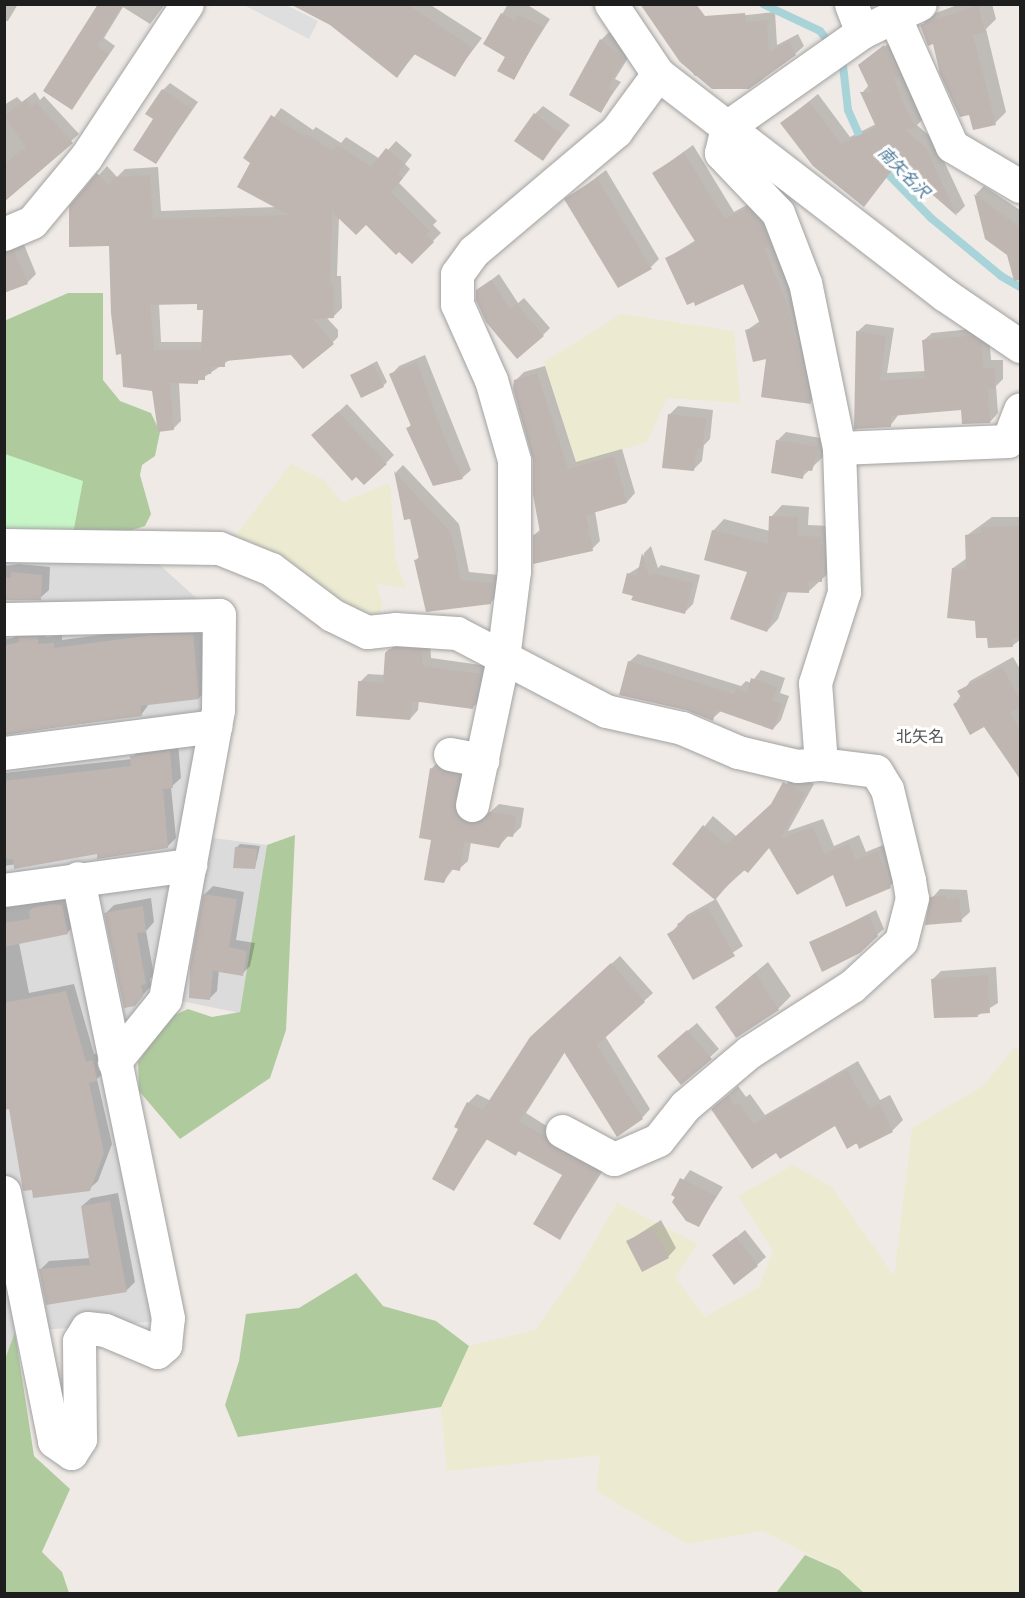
<!DOCTYPE html>
<html>
<head>
<meta charset="utf-8">
<style>
	body { margin:0 }
	#map { position:relative; width:1025px; height:1598px; overflow:hidden; background:#efeae5; font-family:Commissioner,"Noto Sans JP",sans-serif }
	div>[style] { position:absolute }
	.residential>* { inset:0; background:#dcdbdb }
	.farmland>* { inset:0; background:#ecebd2 }
	.forest>* { inset:0; background:#afcb9d }
	.park>* { inset:0; background:#c6f6c5 }
	.parking>* { inset:0; background:#dedede }
	.shadow>* { inset:0; background:#0003 }
	.stream>* { height:8px; margin:-4px; padding:0 4px; transform-origin:4px; border-radius:4px; background:#a8d4d9 }
	.building>* { inset:0; background:#bfb6b2 }
	.roads { filter:drop-shadow(0 0 2px #a2a2a2) drop-shadow(0 0 2px #a2a2a2) }
	.minor>* { height:33px; margin:-16.5px; padding:0 16.5px; transform-origin:16.5px; border-radius:16.5px; background:#fff }
	span { translate:-50% -50%; white-space:nowrap; text-align:center; line-height:1.15; -webkit-text-stroke:6px #fff; paint-order:stroke }
	.water-label { font-size:16px; color:#4b7a99; font-style:italic }
	.neighbourhood-label { font-size:16px; color:#515151 }
	.frame { position:absolute; inset:0; border:6px solid #1e1e1e; pointer-events:none }
</style>
</head>
<body>
<div id="map">
	<div class="residential">
		<div style="clip-path:polygon(5px 549px,153px 559px,223px 622px,232px 712px,213px 838px,267px 845px,240px 1013px,161px 997px,111px 1058px,162px 1321px,15px 1332px,5px 1362px)"></div>
	</div>
	<div class="farmland">
		<div style="clip-path:polygon(621px 314px,734px 331px,740px 403px,667px 398px,647px 442px,577px 464px,544px 362px)"></div>
		<div style="clip-path:polygon(291px 464px,324px 480px,342px 502px,390px 483px,396px 562px,406px 588px,376px 584px,383px 603px,378px 618px,347px 612px,231px 541px)"></div>
		<div style="clip-path:polygon(1014px 1048px,1020px 1050px,1020px 1593px,864px 1593px,839px 1570px,763px 1531px,687px 1544px,596px 1491px,600px 1455px,447px 1471px,441px 1407px,469px 1346px,535px 1330px,578px 1270px,617px 1203px,698px 1244px,675px 1277px,705px 1317px,759px 1287px,773px 1251px,738px 1196px,793px 1165px,832px 1187px,894px 1276px,912px 1128px,983px 1086px)"></div>
	</div>
	<div class="forest">
		<div style="clip-path:polygon(68px 293px,103px 293px,103px 380px,120px 401px,151px 413px,160px 432px,155px 456px,142px 465px,140px 475px,151px 514px,145px 526px,110px 537px,81px 538px,5px 491px,4px 321px)"></div>
		<div style="clip-path:polygon(295px 835px,286px 1030px,270px 1078px,180px 1139px,139px 1091px,138px 1062px,168px 1018px,188px 1009px,212px 1017px,240px 1012px,267px 845px)"></div>
		<div style="clip-path:polygon(356px 1273px,383px 1306px,436px 1321px,469px 1346px,441px 1407px,238px 1437px,225px 1405px,239px 1361px,246px 1314px,299px 1308px)"></div>
		<div style="clip-path:polygon(15px 1332px,34px 1456px,70px 1489px,42px 1552px,62px 1572px,69px 1593px,5px 1593px,4px 1362px)"></div>
		<div style="clip-path:polygon(805px 1555px,839px 1570px,864px 1593px,776px 1593px)"></div>
	</div>
	<div class="park">
		<div style="clip-path:polygon(5px 454px,83px 481px,73px 534px,5px 531px)"></div>
	</div>
	<div class="parking">
		<div style="clip-path:polygon(244px 5px,286px 5px,318px 21px,309px 39px)"></div>
	</div>
	<div class="shadow">
		<div style="clip-path:polygon(4px 4px,18px 4px,8px 21px,4px 21px)"></div>
		<div style="clip-path:polygon(100px 4px,165px 4px,150px 24px,123px 7px,104px 38px,115px 46px,72px 108px)"></div>
		<div style="clip-path:polygon(294px 4px,429px 4px,482px 38px,454px 75px,416px 53px,397px 76px,331px 24px)"></div>
		<div style="clip-path:polygon(508px 4px,526px 4px,550px 19px,521px 65px,485px 44px)"></div>
		<div style="clip-path:polygon(960px 4px,992px 4px,996px 19px,986px 29px,1006px 112px,995px 123px,922px 25px,933px 14px)"></div>
		<div style="clip-path:polygon(775px 12px,777px 45px,798px 34px,804px 46px,795px 54px,695px 76px,660px 31px,668px 23px)"></div>
		<div style="clip-path:polygon(609px 32px,633px 50px,615px 79px,621px 82px,600px 111px,601px 40px)"></div>
		<div style="clip-path:polygon(891px 42px,924px 118px,917px 125px,934px 140px,965px 206px,957px 214px,906px 170px,901px 159px,864px 205px,782px 123px,818px 94px,850px 137px,876px 124px,862px 93px,869px 85px,859px 65px)"></div>
		<div style="clip-path:polygon(170px 83px,198px 102px,156px 162px,163px 90px)"></div>
		<div style="clip-path:polygon(35px 92px,40px 100px,44px 96px,79px 134px,4px 200px,4px 105px,17px 97px,22px 102px)"></div>
		<div style="clip-path:polygon(543px 106px,570px 125px,543px 159px,535px 114px)"></div>
		<div style="clip-path:polygon(evenodd,281px 108px,313px 130px,316px 127px,341px 143px,346px 137px,380px 159px,396px 141px,412px 155px,405px 164px,410px 169px,399px 183px,437px 221px,433px 225px,441px 233px,412px 262px,366px 223px,339px 217px,337px 276px,341px 276px,342px 308px,334px 316px,326px 317px,338px 330px,338px 337px,329px 346px,292px 354px,231px 359px,197px 382px,179px 382px,181px 421px,173px 429px,153px 390px,111px 245px,71px 207px,107px 166px,117px 177px,125px 169px,158px 167px,161px 211px,278px 207px,252px 162px,245px 157px,281px 108px,159px 303px,198px 303px,204px 308px,203px 342px,161px 342px,159px 303px)"></div>
		<div style="clip-path:polygon(693px 145px,734px 212px,756px 200px,794px 293px,818px 394px,810px 402px,747px 330px,760px 321px,744px 282px,667px 258px,696px 240px,654px 173px)"></div>
		<div style="clip-path:polygon(606px 170px,659px 259px,651px 267px,569px 198px)"></div>
		<div style="clip-path:polygon(984px 186px,1020px 210px,1020px 262px,987px 238px,976px 194px)"></div>
		<div style="clip-path:polygon(23px 242px,36px 274px,27px 283px,4px 291px,4px 247px)"></div>
		<div style="clip-path:polygon(499px 274px,518px 303px,524px 298px,550px 328px,543px 335px,477px 291px)"></div>
		<div style="clip-path:polygon(866px 324px,894px 328px,887px 373px,926px 371px,923px 341px,932px 333px,981px 328px,989px 334px,991px 360px,1003px 360px,1003px 379px,996px 386px,998px 413px,990px 422px,963px 409px,899px 414px,890px 426px,857px 332px)"></div>
		<div style="clip-path:polygon(425px 355px,471px 470px,462px 478px,408px 428px,412px 424px,391px 375px,399px 366px)"></div>
		<div style="clip-path:polygon(377px 361px,387px 382px,383px 386px,352px 375px)"></div>
		<div style="clip-path:polygon(545px 366px,576px 462px,622px 449px,635px 493px,627px 502px,595px 511px,600px 541px,592px 549px,534px 535px,541px 529px,534px 459px,515px 381px,524px 372px)"></div>
		<div style="clip-path:polygon(347px 404px,394px 455px,386px 463px,322px 427px)"></div>
		<div style="clip-path:polygon(678px 406px,713px 410px,710px 439px,704px 445px,702px 461px,694px 469px,670px 414px)"></div>
		<div style="clip-path:polygon(786px 432px,826px 439px,823px 457px,802px 477px,778px 440px)"></div>
		<div style="clip-path:polygon(403px 465px,459px 524px,469px 572px,499px 575px,498px 595px,490px 603px,416px 560px,420px 556px,411px 517px,405px 518px,396px 472px)"></div>
		<div style="clip-path:polygon(782px 505px,809px 507px,808px 525px,831px 526px,833px 569px,808px 592px,788px 591px,778px 619px,767px 631px,749px 570px,713px 531px,724px 519px,770px 531px,771px 517px)"></div>
		<div style="clip-path:polygon(992px 517px,1020px 517px,1020px 640px,1012px 646px,988px 636px,953px 568px,967px 558px,966px 536px)"></div>
		<div style="clip-path:polygon(651px 546px,658px 568px,661px 565px,700px 575px,693px 604px,685px 612px,634px 595px,628px 574px,641px 566px,644px 553px)"></div>
		<div style="clip-path:polygon(19px 564px,50px 567px,49px 590px,40px 598px,4px 599px,4px 566px)"></div>
		<div style="clip-path:polygon(201px 626px,207px 689px,199px 698px,149px 704px,141px 715px,4px 735px,4px 639px,13px 638px,22px 630px,46px 629px,46px 637px,62px 635px,62px 640px,161px 627px)"></div>
		<div style="clip-path:polygon(399px 641px,430px 642px,431px 658px,488px 666px,481px 699px,472px 708px,419px 700px,418px 710px,410px 719px,360px 682px,368px 674px,385px 675px,386px 653px)"></div>
		<div style="clip-path:polygon(638px 654px,741px 686px,746px 681px,751px 683px,761px 670px,785px 678px,780px 693px,789px 696px,781px 720px,773px 729px,721px 711px,712px 719px,629px 662px)"></div>
		<div style="clip-path:polygon(1013px 657px,1020px 669px,1020px 779px,984px 725px,955px 704px,970px 681px)"></div>
		<div style="clip-path:polygon(178px 743px,181px 778px,171px 787px,176px 838px,167px 847px,98px 852px,4px 866px,4px 773px,132px 759px,140px 748px)"></div>
		<div style="clip-path:polygon(440px 760px,467px 767px,468px 811px,487px 815px,499px 804px,524px 808px,521px 827px,513px 835px,509px 835px,499px 846px,471px 842px,468px 861px,459px 869px,454px 868px,443px 882px,433px 839px,421px 837px,432px 768px)"></div>
		<div style="clip-path:polygon(794px 773px,814px 784px,788px 831px,823px 819px,834px 846px,859px 835px,866px 852px,888px 843px,900px 877px,890px 886px,833px 873px,770px 847px,715px 897px,743px 946px,693px 978px,669px 935px,687px 915px,716px 899px,674px 864px,713px 816px,736px 836px,774px 803px)"></div>
		<div style="clip-path:polygon(240px 844px,260px 846px,255px 868px,236px 848px)"></div>
		<div style="clip-path:polygon(213px 886px,244px 892px,236px 940px,255px 943px,250px 966px,242px 974px,219px 970px,217px 991px,209px 999px,205px 894px)"></div>
		<div style="clip-path:polygon(940px 889px,967px 890px,970px 912px,961px 920px,932px 898px)"></div>
		<div style="clip-path:polygon(70px 897px,75px 925px,67px 933px,19px 943px,29px 993px,74px 984px,94px 1054px,101px 1053px,104px 1072px,97px 1079px,112px 1144px,98px 1181px,89px 1189px,4px 1076px,4px 902px,8px 901px,9px 907px)"></div>
		<div style="clip-path:polygon(151px 898px,154px 922px,146px 931px,154px 975px,150px 979px,151px 986px,134px 1005px,106px 913px,114px 905px)"></div>
		<div style="clip-path:polygon(876px 910px,884px 929px,877px 935px,811px 943px)"></div>
		<div style="clip-path:polygon(620px 956px,653px 993px,605px 1036px,650px 1109px,642px 1118px,565px 1052px,526px 1113px,607px 1164px,560px 1238px,564px 1175px,520px 1150px,516px 1154px,488px 1138px,453px 1189px,460px 1129px,456px 1127px,469px 1102px,477px 1094px,491px 1101px,541px 1029px)"></div>
		<div style="clip-path:polygon(768px 962px,791px 996px,778px 1009px,730px 994px)"></div>
		<div style="clip-path:polygon(996px 967px,998px 1003px,977px 1016px,933px 979px,941px 971px)"></div>
		<div style="clip-path:polygon(697px 1023px,719px 1049px,681px 1083px,667px 1048px)"></div>
		<div style="clip-path:polygon(858px 1061px,880px 1100px,890px 1095px,903px 1120px,893px 1130px,860px 1147px,835px 1124px,776px 1151px,713px 1109px,738px 1086px,746px 1097px,750px 1094px,765px 1115px)"></div>
		<div style="clip-path:polygon(690px 1170px,723px 1187px,698px 1226px,673px 1195px)"></div>
		<div style="clip-path:polygon(118px 1193px,135px 1282px,127px 1290px,40px 1270px,49px 1261px,91px 1258px,82px 1206px,91px 1198px)"></div>
		<div style="clip-path:polygon(661px 1220px,676px 1248px,668px 1257px,628px 1241px)"></div>
		<div style="clip-path:polygon(745px 1230px,766px 1257px,757px 1265px,717px 1253px)"></div>
	</div>
	<div class="stream">
		<div style="left:763px;top:4px;width:63px;rotate:25.3deg"></div>
		<div style="left:820px;top:31px;width:16px;rotate:52deg"></div>
		<div style="left:842px;top:57px;width:53px;rotate:83.5deg"></div>
		<div style="left:848px;top:110px;width:37px;rotate:66deg"></div>
		<div style="left:883px;top:169px;width:69px;rotate:45.6deg"></div>
		<div style="left:931px;top:218px;width:91px;rotate:39.6deg"></div>
		<div style="left:1001px;top:276px;width:22px;rotate:30deg"></div>
	</div>
	<div class="building">
		<div style="clip-path:polygon(98px 4px,123px 4px,97px 46px,109px 54px,72px 110px,43px 91px)"></div>
		<div style="clip-path:polygon(290px 4px,406px 4px,473px 48px,455px 77px,414px 54px,397px 78px,330px 25px)"></div>
		<div style="clip-path:polygon(640px 4px,696px 4px,705px 16px,745px 13px,746px 22px,767px 20px,769px 52px,789px 41px,796px 55px,749px 89px,712px 89px,680px 62px)"></div>
		<div style="clip-path:polygon(978px 5px,985px 32px,973px 35px,996px 125px,973px 130px,969px 115px,960px 117px,940px 74px,933px 44px,928px 46px,920px 25px)"></div>
		<div style="clip-path:polygon(501px 13px,515px 21px,517px 16px,526px 18px,543px 27px,514px 80px,497px 71px,505px 57px,483px 44px)"></div>
		<div style="clip-path:polygon(600px 39px,625px 59px,608px 88px,614px 91px,601px 113px,569px 95px)"></div>
		<div style="clip-path:polygon(884px 45px,899px 76px,894px 79px,904px 104px,916px 128px,905px 130px,926px 148px,957px 216px,905px 171px,900px 160px,864px 207px,813px 166px,780px 123px,809px 102px,841px 144px,876px 127px,860px 92px,871px 92px,858px 65px)"></div>
		<div style="clip-path:polygon(162px 89px,192px 109px,156px 164px,133px 150px,153px 119px,145px 114px)"></div>
		<div style="clip-path:polygon(26px 99px,32px 107px,36px 102px,73px 143px,4px 202px,4px 164px,26px 147px,4px 116px)"></div>
		<div style="clip-path:polygon(534px 113px,562px 134px,543px 161px,514px 141px)"></div>
		<div style="clip-path:polygon(evenodd,271px 115px,305px 137px,306px 134px,333px 151px,337px 145px,371px 167px,386px 148px,405px 164px,398px 174px,403px 178px,391px 192px,430px 231px,426px 234px,434px 242px,412px 264px,399px 252px,396px 255px,366px 225px,356px 235px,332px 212px,330px 284px,333px 284px,334px 318px,313px 319px,334px 344px,303px 369px,291px 355px,225px 361px,225px 367px,211px 367px,211px 374px,205px 374px,205px 380px,198px 380px,198px 384px,170px 383px,174px 430px,158px 432px,152px 391px,123px 387px,121px 354px,116px 355px,111px 313px,109px 246px,69px 247px,69px 206px,97px 173px,109px 186px,115px 177px,150px 175px,153px 219px,289px 215px,237px 187px,250px 163px,243px 158px,271px 115px,197px 304px,197px 310px,203px 310px,201px 350px,154px 350px,150px 305px,197px 304px)"></div>
		<div style="clip-path:polygon(684px 153px,725px 219px,747px 208px,762px 223px,770px 245px,765px 249px,786px 302px,811px 404px,761px 397px,766px 359px,753px 362px,745px 330px,761px 326px,743px 284px,695px 306px,694px 302px,687px 305px,665px 258px,696px 243px,652px 173px)"></div>
		<div style="clip-path:polygon(597px 178px,652px 269px,618px 288px,564px 199px)"></div>
		<div style="clip-path:polygon(974px 194px,1020px 227px,1020px 280px,1014px 281px,1007px 255px,985px 239px)"></div>
		<div style="clip-path:polygon(14px 250px,28px 284px,4px 293px,4px 252px)"></div>
		<div style="clip-path:polygon(491px 280px,510px 309px,516px 304px,544px 336px,517px 359px,486px 322px,476px 300px,476px 290px)"></div>
		<div style="clip-path:polygon(856px 331px,886px 336px,880px 381px,925px 378px,922px 340px,972px 336px,982px 343px,983px 368px,995px 368px,995px 389px,988px 389px,990px 423px,962px 424px,961px 410px,891px 416px,891px 427px,854px 429px)"></div>
		<div style="clip-path:polygon(417px 362px,441px 429px,463px 479px,433px 486px,406px 428px,411px 426px,389px 374px)"></div>
		<div style="clip-path:polygon(373px 364px,384px 387px,361px 398px,350px 375px)"></div>
		<div style="clip-path:polygon(537px 373px,568px 469px,614px 456px,627px 503px,586px 515px,593px 551px,533px 564px,533px 535px,540px 533px,533px 494px,533px 460px,513px 388px,514px 380px)"></div>
		<div style="clip-path:polygon(338px 412px,387px 464px,364px 485px,356px 477px,352px 481px,311px 435px)"></div>
		<div style="clip-path:polygon(668px 414px,706px 418px,702px 449px,697px 448px,694px 471px,662px 468px)"></div>
		<div style="clip-path:polygon(776px 440px,819px 447px,812px 471px,804px 470px,803px 479px,771px 473px)"></div>
		<div style="clip-path:polygon(394px 471px,451px 533px,461px 580px,492px 583px,491px 604px,426px 612px,414px 560px,419px 559px,410px 519px,404px 520px)"></div>
		<div style="clip-path:polygon(769px 516px,798px 517px,797px 536px,821px 537px,820px 545px,823px 545px,822px 582px,809px 581px,809px 593px,781px 592px,767px 632px,730px 619px,747px 572px,704px 560px,712px 530px,768px 544px)"></div>
		<div style="clip-path:polygon(1020px 526px,1020px 638px,1012px 639px,1013px 647px,988px 648px,987px 638px,976px 638px,975px 621px,947px 618px,952px 568px,966px 569px,965px 535px,981px 533px,981px 527px)"></div>
		<div style="clip-path:polygon(642px 553px,650px 579px,651px 573px,693px 583px,685px 614px,631px 600px,633px 596px,622px 593px,627px 573px,637px 576px)"></div>
		<div style="clip-path:polygon(11px 572px,42px 575px,41px 600px,4px 600px,4px 577px,11px 578px)"></div>
		<div style="clip-path:polygon(193px 634px,199px 699px,140px 706px,142px 716px,4px 734px,4px 646px,19px 642px,19px 637px,38px 637px,38px 644px,54px 643px,54px 648px,152px 635px)"></div>
		<div style="clip-path:polygon(389px 649px,422px 650px,423px 666px,480px 674px,473px 709px,412px 701px,410px 720px,356px 716px,358px 681px,383px 683px,385px 653px)"></div>
		<div style="clip-path:polygon(628px 661px,734px 694px,736px 689px,747px 692px,751px 678px,777px 687px,772px 701px,782px 704px,773px 730px,716px 710px,713px 721px,686px 710px,619px 695px)"></div>
		<div style="clip-path:polygon(1002px 667px,1020px 700px,1020px 707px,1010px 713px,1020px 730px,1020px 779px,984px 727px,970px 735px,953px 704px,962px 699px,957px 691px)"></div>
		<div style="clip-path:polygon(170px 751px,173px 788px,163px 789px,168px 848px,97px 859px,97px 854px,14px 869px,13px 859px,6px 859px,4px 781px,131px 766px,130px 756px)"></div>
		<div style="clip-path:polygon(430px 768px,459px 775px,454px 802px,460px 819px,477px 823px,489px 812px,516px 816px,513px 837px,505px 836px,499px 848px,464px 842px,460px 871px,450px 869px,444px 883px,424px 880px,431px 840px,419px 838px)"></div>
		<div style="clip-path:polygon(783px 782px,805px 793px,781px 838px,813px 827px,824px 854px,849px 844px,856px 860px,878px 851px,891px 888px,846px 907px,833px 875px,797px 895px,769px 848px,748px 873px,744px 870px,734px 878px,715px 900px,672px 864px,703px 825px,726px 845px,771px 804px)"></div>
		<div style="clip-path:polygon(235px 847px,257px 849px,255px 869px,233px 868px)"></div>
		<div style="clip-path:polygon(203px 894px,237px 899px,229px 947px,247px 951px,243px 976px,213px 971px,210px 1000px,189px 998px,190px 967px)"></div>
		<div style="clip-path:polygon(946px 895px,946px 899px,959px 898px,962px 922px,925px 925px,930px 897px)"></div>
		<div style="clip-path:polygon(52px 904px,62px 905px,68px 934px,4px 947px,4px 923px,30px 919px,29px 911px,33px 908px)"></div>
		<div style="clip-path:polygon(143px 906px,146px 932px,137px 933px,146px 984px,141px 985px,143px 996px,135px 1006px,124px 1008px,104px 913px)"></div>
		<div style="clip-path:polygon(707px 907px,735px 956px,693px 980px,667px 934px,679px 927px,677px 924px)"></div>
		<div style="clip-path:polygon(869px 915px,878px 936px,860px 953px,822px 972px,809px 942px)"></div>
		<div style="clip-path:polygon(611px 963px,645px 1002px,597px 1045px,643px 1119px,617px 1137px,564px 1052px,519px 1122px,545px 1136px,553px 1148px,599px 1172px,560px 1240px,533px 1224px,562px 1175px,518px 1151px,516px 1156px,486px 1139px,454px 1191px,432px 1179px,458px 1129px,454px 1127px,467px 1102px,483px 1110px,530px 1037px)"></div>
		<div style="clip-path:polygon(755px 973px,779px 1010px,736px 1038px,715px 1007px)"></div>
		<div style="clip-path:polygon(988px 975px,990px 1013px,977px 1014px,978px 1017px,934px 1018px,931px 979px)"></div>
		<div style="clip-path:polygon(66px 991px,86px 1062px,93px 1060px,97px 1081px,89px 1083px,104px 1153px,90px 1191px,33px 1198px,32px 1190px,23px 1191px,9px 1109px,4px 1110px,4px 1003px)"></div>
		<div style="clip-path:polygon(687px 1030px,712px 1059px,681px 1085px,657px 1056px)"></div>
		<div style="clip-path:polygon(847px 1070px,869px 1109px,880px 1104px,893px 1132px,859px 1149px,857px 1143px,847px 1149px,835px 1126px,780px 1159px,776px 1153px,752px 1169px,711px 1109px,728px 1095px,735px 1106px,739px 1103px,754px 1124px)"></div>
		<div style="clip-path:polygon(680px 1178px,716px 1196px,699px 1227px,686px 1221px,672px 1202px,675px 1197px,671px 1195px)"></div>
		<div style="clip-path:polygon(110px 1201px,127px 1292px,46px 1305px,39px 1269px,90px 1265px,81px 1206px)"></div>
		<div style="clip-path:polygon(653px 1228px,669px 1258px,642px 1272px,626px 1241px)"></div>
		<div style="clip-path:polygon(736px 1237px,758px 1266px,734px 1285px,712px 1255px)"></div>
	</div>
	<div class="roads">
		<div class="minor">
			<div style="left:611px;top:4px;width:84px;rotate:56.1deg"></div>
			<div style="left:658px;top:74px;width:362px;rotate:37.6deg"></div>
			<div style="left:945px;top:295px;width:91px;rotate:34.2deg"></div>
			<div style="left:851px;top:4px;width:30px;rotate:69deg"></div>
			<div style="left:894px;top:16px;width:142px;rotate:66deg"></div>
			<div style="left:952px;top:146px;width:79px;rotate:30.5deg"></div>
			<div style="left:4px;top:234px;width:30px;rotate:-23deg"></div>
			<div style="left:32px;top:222px;width:85px;rotate:-50.3deg"></div>
			<div style="left:86px;top:157px;width:183px;rotate:-56.6deg"></div>
			<div style="left:839px;top:448px;width:169px;rotate:-2.4deg"></div>
			<div style="left:1008px;top:441px;width:34px;rotate:-69deg"></div>
			<div style="left:4px;top:545px;width:215px;rotate:0.8deg"></div>
			<div style="left:219px;top:548px;width:56px;rotate:22deg"></div>
			<div style="left:271px;top:569px;width:76px;rotate:37deg"></div>
			<div style="left:332px;top:615px;width:39px;rotate:26deg"></div>
			<div style="left:367px;top:632px;width:28px;rotate:-6deg"></div>
			<div style="left:395px;top:629px;width:62px;rotate:3.7deg"></div>
			<div style="left:457px;top:633px;width:168px;rotate:27.6deg"></div>
			<div style="left:606px;top:711px;width:78px;rotate:12.6deg"></div>
			<div style="left:682px;top:728px;width:61px;rotate:23.2deg"></div>
			<div style="left:738px;top:752px;width:61px;rotate:13.3deg"></div>
			<div style="left:797px;top:766px;width:24px;rotate:-5deg"></div>
			<div style="left:821px;top:764px;width:55px;rotate:7.3deg"></div>
			<div style="left:876px;top:771px;width:21px;rotate:59deg"></div>
			<div style="left:887px;top:789px;width:94px;rotate:76.4deg"></div>
			<div style="left:909px;top:880px;width:18px;rotate:81deg"></div>
			<div style="left:912px;top:898px;width:44px;rotate:104.3deg"></div>
			<div style="left:901px;top:941px;width:67px;rotate:137.4deg"></div>
			<div style="left:852px;top:986px;width:122px;rotate:147.3deg"></div>
			<div style="left:749px;top:1052px;width:84px;rotate:139.8deg"></div>
			<div style="left:685px;top:1106px;width:43px;rotate:128.5deg"></div>
			<div style="left:658px;top:1140px;width:48px;rotate:156.6deg"></div>
			<div style="left:614px;top:1159px;width:59px;rotate:-151.7deg"></div>
			<div style="left:4px;top:619px;width:215px;rotate:-1.1deg"></div>
			<div style="left:219px;top:615px;width:95px;rotate:90.6deg"></div>
			<div style="left:218px;top:710px;width:294px;rotate:100.4deg"></div>
			<div style="left:165px;top:999px;width:81px;rotate:129deg"></div>
			<div style="left:4px;top:753px;width:213px;rotate:-7.3deg"></div>
			<div style="left:450px;top:754px;width:33px;rotate:11deg"></div>
			<div style="left:821px;top:764px;width:81px;rotate:-94.2deg"></div>
			<div style="left:815px;top:683px;width:96px;rotate:-72.3deg"></div>
			<div style="left:844px;top:592px;width:144px;rotate:-92deg"></div>
			<div style="left:839px;top:448px;width:168px;rotate:-101.6deg"></div>
			<div style="left:805px;top:283px;width:75px;rotate:-111.1deg"></div>
			<div style="left:778px;top:213px;width:83px;rotate:-133.5deg"></div>
			<div style="left:721px;top:153px;width:27px;rotate:-77deg"></div>
			<div style="left:727px;top:127px;width:165px;rotate:-35.1deg"></div>
			<div style="left:862px;top:32px;width:64px;rotate:-25.8deg"></div>
			<div style="left:472px;top:805px;width:150px;rotate:-78.1deg"></div>
			<div style="left:503px;top:658px;width:88px;rotate:-82.8deg"></div>
			<div style="left:514px;top:571px;width:111px;rotate:-90deg"></div>
			<div style="left:514px;top:460px;width:83px;rotate:-106deg"></div>
			<div style="left:491px;top:380px;width:83px;rotate:-114.1deg"></div>
			<div style="left:457px;top:304px;width:30px;rotate:-90deg"></div>
			<div style="left:457px;top:274px;width:29px;rotate:-54deg"></div>
			<div style="left:474px;top:251px;width:186px;rotate:-40.2deg"></div>
			<div style="left:616px;top:131px;width:71px;rotate:-53.6deg"></div>
			<div style="left:4px;top:890px;width:188px;rotate:-7.7deg"></div>
			<div style="left:4px;top:1192px;width:254px;rotate:78.6deg"></div>
			<div style="left:54px;top:1441px;width:21px;rotate:35deg"></div>
			<div style="left:71px;top:1453px;width:17px;rotate:-57deg"></div>
			<div style="left:80px;top:1439px;width:98px;rotate:-90.6deg"></div>
			<div style="left:79px;top:1341px;width:15px;rotate:-58deg"></div>
			<div style="left:87px;top:1328px;width:18px;rotate:6deg"></div>
			<div style="left:105px;top:1330px;width:56px;rotate:22.9deg"></div>
			<div style="left:157px;top:1352px;width:11px;rotate:-41deg"></div>
			<div style="left:165px;top:1345px;width:27px;rotate:-84deg"></div>
			<div style="left:168px;top:1318px;width:449px;rotate:-101.6deg"></div>
		</div>
	</div>
	<div class="water-label">
		<span style="left:904px;top:172px;rotate:45deg">南矢名沢</span>
	</div>
	<div class="neighbourhood-label">
		<span style="left:920px;top:736px">北矢名</span>
	</div>
	<div class="frame"></div>
</div>
</body>
</html>
